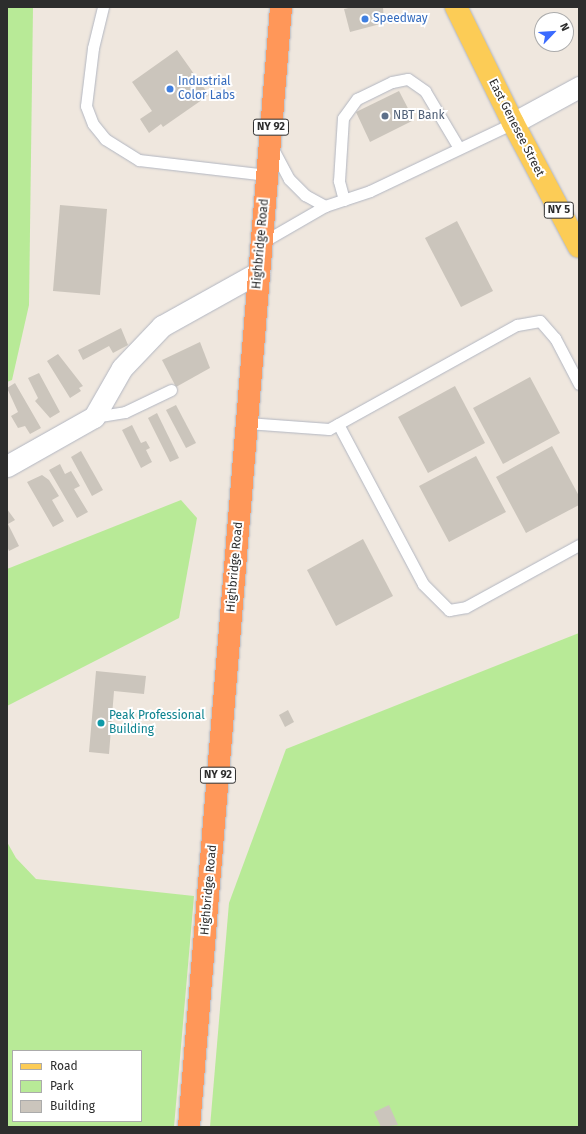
<!DOCTYPE html>
<html>
<head>
<meta charset="utf-8">
<style>
	body { margin:0 }
	#map { position:relative; width:586px; height:1134px; overflow:hidden; background:#efe7de; font-family:"Fira Sans",sans-serif }
	div>[style] { position:absolute }
	.green>* { inset:0; background:#b8ea97 }
	.building>* { inset:0; background:#cbc5bc }
	.roads { filter:drop-shadow(0 0 1px #b2b6c1) drop-shadow(0 0 1px #b2b6c1) }
	.lane>* { height:11px; margin:-5.5px; padding:0 5.5px; transform-origin:5.5px; border-radius:5.5px; background:#fff }
	.street>* { height:21px; margin:-10.5px; padding:0 10.5px; transform-origin:10.5px; border-radius:10.5px; background:#fff }
	.primary>* { height:22px; margin:-11px; padding:0 11px; transform-origin:11px; border-radius:11px; background:#fccc56 }
	.highway>* { height:22px; margin:-11px; padding:0 11px; transform-origin:11px; border-radius:11px; background:#ff9759 }
	.dots>* { width:11px; height:11px; translate:-50% -50%; box-sizing:border-box; border:2px solid #fff; border-radius:50% }
	span { translate:-50% -50%; white-space:nowrap; text-align:center; line-height:1.15; -webkit-text-stroke:4px #fff; paint-order:stroke }
	.shield-label span { padding:1px 3px; background:#fff; border:1px solid; border-radius:3px; -webkit-text-stroke-width:0 }
	.shield-label { font-size:11px; color:#2d2d2d; font-weight:700 }
	.shop-label { font-size:12px; color:#366cbe }
	.left { translate:0 -50%; text-align:left }
	.service-label { font-size:12px; color:#4e5e75 }
	.street-label { font-size:12px; color:#2d2d2d }
	.culture-label { font-size:12px; color:#0d838f }
	.frame { position:absolute; inset:0; border:8px solid #2d2d2d; pointer-events:none }
	.legend { position:absolute; left:12px; top:1050px; width:130px; height:72px; box-sizing:border-box; background:#fff; border:1px solid #ababab; margin:0; padding:5px 7px; list-style:none; font-size:12px; color:#2d2d2d }
	.legend li { display:flex; align-items:center; gap:8px; height:20px }
	.legend b { width:20px; border:1px solid #ababab }
	.north { position:absolute; left:534px; top:12px; width:40px; height:40px; box-sizing:border-box; background:#fff; border:1px solid #ababab; border-radius:50%; rotate:65deg; font-size:11px; font-weight:700; line-height:16px; text-align:center; color:#2d2d2d }
	.north::after { content:''; display:block; margin:auto; width:14px; height:18px; background:#3b6bff; clip-path:polygon(50% 0,100% 100%,50% 72%,0 100%) }
</style>
</head>
<body>
<div id="map">
	<div class="green">
		<div style="clip-path:polygon(7px 7px,33px 7px,29px 305px,12px 380px,7px 382px)"></div>
		<div style="clip-path:polygon(181px 500px,197px 518px,179px 618px,7px 706px,7px 569px)"></div>
		<div style="clip-path:polygon(579px 633px,579px 1127px,210px 1127px,229px 903px,286px 749px)"></div>
		<div style="clip-path:polygon(evenodd,7px 842px,16px 858px,36px 879px,194px 896px,174px 1127px,7px 1127px,7px 842px,13px 1051px,141px 1051px,141px 1121px,13px 1121px,13px 1051px)"></div>
	</div>
	<div class="building">
		<div style="clip-path:polygon(353px 7px,383px 7px,384px 23px,350px 32px,344px 9px)"></div>
		<div style="clip-path:polygon(177px 50px,209px 95px,163px 127px,161px 124px,149px 133px,140px 119px,152px 111px,132px 82px)"></div>
		<div style="clip-path:polygon(399px 91px,414px 120px,370px 142px,356px 112px)"></div>
		<div style="clip-path:polygon(60px 205px,107px 209px,100px 295px,53px 291px)"></div>
		<div style="clip-path:polygon(457px 221px,493px 291px,461px 307px,425px 238px)"></div>
		<div style="clip-path:polygon(121px 328px,128px 345px,113px 353px,109px 346px,83px 360px,78px 350px)"></div>
		<div style="clip-path:polygon(200px 342px,210px 368px,176px 387px,162px 360px)"></div>
		<div style="clip-path:polygon(58px 354px,83px 386px,79px 388px,81px 391px,70px 398px,47px 361px)"></div>
		<div style="clip-path:polygon(39px 373px,60px 412px,50px 418px,35px 401px,38px 398px,28px 378px)"></div>
		<div style="clip-path:polygon(530px 377px,560px 433px,503px 464px,473px 408px)"></div>
		<div style="clip-path:polygon(15px 383px,41px 428px,30px 434px,25px 426px,18px 428px,11px 416px,18px 412px,7px 388px)"></div>
		<div style="clip-path:polygon(455px 386px,485px 443px,428px 473px,398px 417px)"></div>
		<div style="clip-path:polygon(176px 405px,196px 443px,186px 448px,166px 410px)"></div>
		<div style="clip-path:polygon(157px 413px,179px 458px,170px 462px,148px 418px)"></div>
		<div style="clip-path:polygon(132px 425px,141px 443px,146px 441px,150px 448px,146px 450px,152px 462px,141px 468px,122px 430px)"></div>
		<div style="clip-path:polygon(552px 446px,579px 496px,579px 505px,526px 533px,496px 477px)"></div>
		<div style="clip-path:polygon(81px 451px,103px 490px,92px 496px,71px 457px)"></div>
		<div style="clip-path:polygon(476px 456px,506px 512px,449px 542px,419px 486px)"></div>
		<div style="clip-path:polygon(60px 464px,65px 474px,71px 471px,80px 486px,74px 489px,88px 512px,77px 518px,49px 470px)"></div>
		<div style="clip-path:polygon(42px 475px,49px 480px,59px 496px,52px 500px,64px 521px,53px 527px,27px 482px)"></div>
		<div style="clip-path:polygon(7px 509px,15px 520px,8px 524px,19px 546px,9px 551px,7px 546px)"></div>
		<div style="clip-path:polygon(363px 539px,393px 596px,336px 626px,307px 570px)"></div>
		<div style="clip-path:polygon(96px 671px,146px 676px,144px 694px,114px 691px,109px 754px,89px 752px)"></div>
		<div style="clip-path:polygon(288px 710px,294px 722px,285px 727px,279px 715px)"></div>
		<div style="clip-path:polygon(389px 1105px,398px 1125px,381px 1127px,374px 1112px)"></div>
	</div>
	<div class="roads">
		<div class="lane">
			<div style="left:103px;top:7px;width:42px;rotate:103.7deg"></div>
			<div style="left:93px;top:48px;width:58px;rotate:96.9deg"></div>
			<div style="left:86px;top:106px;width:19px;rotate:69deg"></div>
			<div style="left:93px;top:124px;width:19px;rotate:51deg"></div>
			<div style="left:105px;top:139px;width:40px;rotate:32deg"></div>
			<div style="left:139px;top:160px;width:129px;rotate:6.7deg"></div>
			<div style="left:273px;top:149px;width:34px;rotate:62deg"></div>
			<div style="left:289px;top:179px;width:23px;rotate:45deg"></div>
			<div style="left:305px;top:195px;width:23px;rotate:29deg"></div>
			<div style="left:344px;top:200px;width:20px;rotate:-105deg"></div>
			<div style="left:339px;top:181px;width:63px;rotate:-86.4deg"></div>
			<div style="left:343px;top:118px;width:24px;rotate:-54deg"></div>
			<div style="left:357px;top:99px;width:39px;rotate:-26deg"></div>
			<div style="left:392px;top:82px;width:16px;rotate:-11deg"></div>
			<div style="left:408px;top:79px;width:21px;rotate:35deg"></div>
			<div style="left:425px;top:91px;width:66px;rotate:59.2deg"></div>
			<div style="left:261px;top:243px;width:74px;rotate:-30deg"></div>
			<div style="left:325px;top:206px;width:47px;rotate:-18.4deg"></div>
			<div style="left:370px;top:191px;width:158px;rotate:-25.4deg"></div>
			<div style="left:94px;top:417px;width:31px;rotate:-9deg"></div>
			<div style="left:125px;top:412px;width:51px;rotate:-25.6deg"></div>
			<div style="left:247px;top:423px;width:82px;rotate:4.2deg"></div>
			<div style="left:329px;top:429px;width:215px;rotate:-29deg"></div>
			<div style="left:517px;top:325px;width:23px;rotate:-10deg"></div>
			<div style="left:540px;top:321px;width:23px;rotate:49deg"></div>
			<div style="left:555px;top:338px;width:52px;rotate:62.4deg"></div>
			<div style="left:338px;top:424px;width:181px;rotate:62deg"></div>
			<div style="left:423px;top:584px;width:37px;rotate:45deg"></div>
			<div style="left:449px;top:610px;width:17px;rotate:-10deg"></div>
			<div style="left:466px;top:607px;width:129px;rotate:-28.8deg"></div>
		</div>
		<div class="street">
			<div style="left:513px;top:123px;width:75px;rotate:-28.6deg"></div>
			<div style="left:7px;top:466px;width:100px;rotate:-29.4deg"></div>
			<div style="left:94px;top:417px;width:56px;rotate:-60.3deg"></div>
			<div style="left:122px;top:368px;width:58px;rotate:-46.4deg"></div>
			<div style="left:162px;top:326px;width:111px;rotate:-29.1deg"></div>
		</div>
		<div class="primary">
			<div style="left:456px;top:7px;width:129px;rotate:63.8deg"></div>
			<div style="left:513px;top:123px;width:140px;rotate:62deg"></div>
		</div>
		<div class="highway">
			<div style="left:189px;top:1127px;width:1124px;rotate:-85.3deg"></div>
		</div>
	</div>
	<div class="dots">
		<div style="left:365px;top:19px;background:#3f7fe0"></div>
		<div style="left:170px;top:89px;background:#3f7fe0"></div>
		<div style="left:385px;top:116px;background:#5c6f8a"></div>
		<div style="left:101px;top:723px;background:#0f9aa8"></div>
	</div>
	<div class="shield-label">
		<span style="left:271px;top:127px">NY 92</span>
		<span style="left:559px;top:210px">NY 5</span>
		<span style="left:218px;top:775px">NY 92</span>
	</div>
	<div class="shop-label">
		<span class="left" style="left:373px;top:19px">Speedway</span>
		<span class="left" style="left:178px;top:89px">Industrial<br>Color Labs</span>
	</div>
	<div class="service-label">
		<span class="left" style="left:393px;top:116px">NBT Bank</span>
	</div>
	<div class="street-label">
		<span style="left:516px;top:128px;rotate:63deg">East Genesee Street</span>
		<span style="left:261px;top:244px;rotate:-85deg">Highbridge Road</span>
		<span style="left:235px;top:567px;rotate:-85deg">Highbridge Road</span>
		<span style="left:209px;top:890px;rotate:-85deg">Highbridge Road</span>
	</div>
	<div class="culture-label">
		<span class="left" style="left:109px;top:723px">Peak Professional<br>Building</span>
	</div>
	<div class="frame"></div>
	<ul class="legend">
	<li><b style="height:5px;background:#fccc56"></b>Road</li>
	<li><b style="height:11px;background:#b8ea97"></b>Park</li>
	<li><b style="height:11px;background:#cbc5bc"></b>Building</li>
	</ul>
	<div class="north">N</div>
</div>
</body>
</html>
